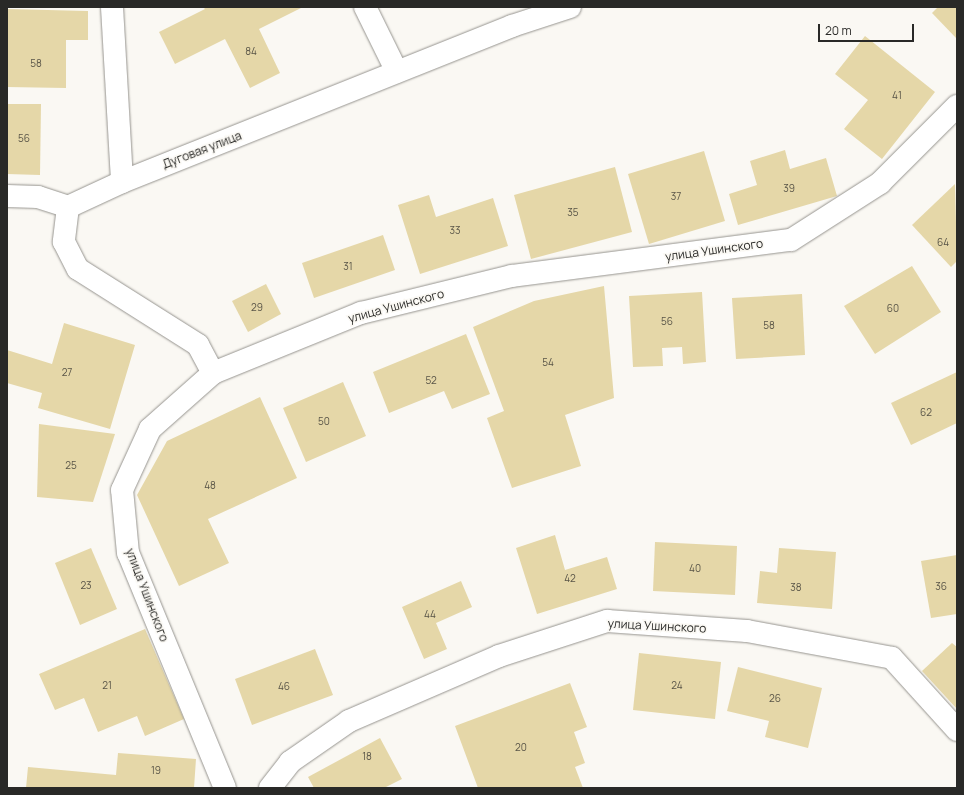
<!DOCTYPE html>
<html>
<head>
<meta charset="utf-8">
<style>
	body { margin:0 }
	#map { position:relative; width:964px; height:795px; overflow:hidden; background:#faf8f3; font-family:Manrope,sans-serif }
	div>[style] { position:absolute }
	.building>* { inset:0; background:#e5d7a8 }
	.roads { filter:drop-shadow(0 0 1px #96948f) drop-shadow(0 0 1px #96948f) }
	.minor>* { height:22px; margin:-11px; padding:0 11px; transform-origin:11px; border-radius:11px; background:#fff }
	span { translate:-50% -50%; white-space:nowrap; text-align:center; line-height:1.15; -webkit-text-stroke:3px #faf8f3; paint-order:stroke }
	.number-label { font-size:10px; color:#585447 }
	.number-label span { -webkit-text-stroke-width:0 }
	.street-label { font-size:12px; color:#292927 }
	.frame { position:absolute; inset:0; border:8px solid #292927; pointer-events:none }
	.scale { position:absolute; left:818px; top:24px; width:96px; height:18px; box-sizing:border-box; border:2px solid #292927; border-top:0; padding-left:5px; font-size:12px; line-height:14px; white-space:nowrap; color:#292927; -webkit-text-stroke:3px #faf8f3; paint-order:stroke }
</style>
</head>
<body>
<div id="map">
	<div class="building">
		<div style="clip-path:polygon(203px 7px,303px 7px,259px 29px,280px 73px,250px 88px,225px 39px,175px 64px,159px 32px,205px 9px)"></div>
		<div style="clip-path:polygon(938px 7px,957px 7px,957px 39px,932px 13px)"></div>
		<div style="clip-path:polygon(7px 9px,88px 11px,88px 40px,66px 40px,66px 88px,7px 87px)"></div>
		<div style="clip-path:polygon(865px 36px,935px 92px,882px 159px,844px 129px,868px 100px,835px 74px)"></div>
		<div style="clip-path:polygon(7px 104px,41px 104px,40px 175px,7px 174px)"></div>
		<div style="clip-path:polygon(785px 150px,790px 169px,826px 158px,837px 196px,738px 225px,729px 194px,757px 185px,750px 161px)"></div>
		<div style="clip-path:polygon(704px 151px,725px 221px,649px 244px,628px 174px)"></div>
		<div style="clip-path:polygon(615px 167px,632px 232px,531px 259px,514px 195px)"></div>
		<div style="clip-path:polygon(955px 184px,957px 261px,951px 267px,912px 225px)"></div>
		<div style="clip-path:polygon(429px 195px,436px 217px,493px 198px,508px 246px,420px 274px,398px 205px)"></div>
		<div style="clip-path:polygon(383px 235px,395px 270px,314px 298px,302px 263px)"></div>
		<div style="clip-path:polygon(912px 266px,941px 312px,875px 354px,844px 306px)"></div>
		<div style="clip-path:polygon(266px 284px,281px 314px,248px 332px,232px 301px)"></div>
		<div style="clip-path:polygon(604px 286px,614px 398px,565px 415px,581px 466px,512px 488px,487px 418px,504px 411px,473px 327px,534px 301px)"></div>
		<div style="clip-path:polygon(702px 292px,706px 362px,683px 364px,682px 347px,662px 348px,663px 366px,633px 367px,629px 296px)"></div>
		<div style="clip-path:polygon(802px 294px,805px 355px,736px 359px,732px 298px)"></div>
		<div style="clip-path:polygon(64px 323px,135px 345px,110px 429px,38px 408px,42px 393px,7px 383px,7px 350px,52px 364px)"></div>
		<div style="clip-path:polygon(466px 334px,490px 394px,452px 409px,444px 391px,389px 413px,373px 372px)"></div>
		<div style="clip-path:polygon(957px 372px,957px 423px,911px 445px,891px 403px)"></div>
		<div style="clip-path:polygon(343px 382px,366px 436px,306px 462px,283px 408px)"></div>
		<div style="clip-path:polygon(260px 397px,297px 478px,208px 519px,229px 563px,179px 586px,137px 495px,167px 441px)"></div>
		<div style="clip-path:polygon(39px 424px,115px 434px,93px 502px,37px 497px)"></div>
		<div style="clip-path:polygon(555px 535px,565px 570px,607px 557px,617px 589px,537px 614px,516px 548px)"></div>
		<div style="clip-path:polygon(655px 542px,737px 546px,735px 595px,653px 591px)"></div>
		<div style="clip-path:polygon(91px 548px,117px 609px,80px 625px,55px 563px)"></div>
		<div style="clip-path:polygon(779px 548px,836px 552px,832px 609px,757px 603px,760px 571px,777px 573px)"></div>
		<div style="clip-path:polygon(957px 555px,957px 614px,931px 618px,921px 561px)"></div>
		<div style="clip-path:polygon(461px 581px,472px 607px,436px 623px,447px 649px,424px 659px,402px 607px)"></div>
		<div style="clip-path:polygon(145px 629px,184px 719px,145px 736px,137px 716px,98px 732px,84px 698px,55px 710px,39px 674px)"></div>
		<div style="clip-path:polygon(952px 643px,957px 647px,957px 709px,922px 671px)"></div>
		<div style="clip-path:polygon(315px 649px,333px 695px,252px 725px,235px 679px)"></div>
		<div style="clip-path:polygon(639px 653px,721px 662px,715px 719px,633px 710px)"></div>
		<div style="clip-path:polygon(738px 667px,822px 688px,808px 748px,765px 737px,769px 721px,727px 711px)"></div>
		<div style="clip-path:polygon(570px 683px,587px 727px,574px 732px,585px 763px,575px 767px,583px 788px,478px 788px,455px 726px)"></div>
		<div style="clip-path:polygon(380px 738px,402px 779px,384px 788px,314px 788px,308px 777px)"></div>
		<div style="clip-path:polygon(118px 753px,196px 759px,194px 788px,26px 788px,28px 767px,116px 775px)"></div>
	</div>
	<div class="roads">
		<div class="minor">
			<div style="left:112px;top:7px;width:175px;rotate:86.7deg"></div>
			<div style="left:365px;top:7px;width:72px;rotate:63.8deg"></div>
			<div style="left:7px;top:196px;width:31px;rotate:2deg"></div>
			<div style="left:38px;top:197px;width:32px;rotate:18deg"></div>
			<div style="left:68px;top:207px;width:60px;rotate:-24.8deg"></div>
			<div style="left:122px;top:182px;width:420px;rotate:-21.8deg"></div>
			<div style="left:512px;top:26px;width:61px;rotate:-18.1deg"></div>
			<div style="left:68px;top:207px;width:35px;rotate:97deg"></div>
			<div style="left:64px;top:242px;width:30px;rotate:63deg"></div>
			<div style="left:78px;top:269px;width:142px;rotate:32.3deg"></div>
			<div style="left:198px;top:345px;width:32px;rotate:62deg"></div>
			<div style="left:225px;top:788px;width:254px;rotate:-112.4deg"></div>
			<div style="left:128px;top:553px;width:63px;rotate:-95.4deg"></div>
			<div style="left:122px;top:490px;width:67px;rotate:-65.3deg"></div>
			<div style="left:150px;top:429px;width:84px;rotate:-41.6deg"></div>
			<div style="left:213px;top:373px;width:160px;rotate:-22.1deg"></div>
			<div style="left:361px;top:313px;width:155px;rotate:-13.8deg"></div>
			<div style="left:512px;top:276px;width:281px;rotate:-7.4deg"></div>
			<div style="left:791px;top:240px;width:106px;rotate:-32.6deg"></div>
			<div style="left:880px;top:183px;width:109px;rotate:-45deg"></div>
			<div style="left:270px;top:788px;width:33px;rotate:-52deg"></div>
			<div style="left:290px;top:762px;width:72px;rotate:-34.8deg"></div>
			<div style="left:349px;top:721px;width:163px;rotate:-23.4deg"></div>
			<div style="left:499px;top:656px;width:114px;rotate:-18deg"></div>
			<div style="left:607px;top:621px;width:140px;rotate:4.1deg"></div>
			<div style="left:747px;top:631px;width:147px;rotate:10.5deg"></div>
			<div style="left:892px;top:658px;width:97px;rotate:47.9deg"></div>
		</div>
	</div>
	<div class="number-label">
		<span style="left:251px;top:52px">84</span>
		<span style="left:36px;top:64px">58</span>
		<span style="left:897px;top:96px">41</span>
		<span style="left:24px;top:139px">56</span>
		<span style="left:789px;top:189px">39</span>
		<span style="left:676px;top:197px">37</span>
		<span style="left:573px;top:213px">35</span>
		<span style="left:455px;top:231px">33</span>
		<span style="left:943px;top:243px">64</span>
		<span style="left:348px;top:267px">31</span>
		<span style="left:257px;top:308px">29</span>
		<span style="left:893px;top:309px">60</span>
		<span style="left:667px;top:322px">56</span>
		<span style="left:769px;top:326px">58</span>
		<span style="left:548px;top:363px">54</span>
		<span style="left:67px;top:373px">27</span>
		<span style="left:431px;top:381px">52</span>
		<span style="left:926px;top:413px">62</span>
		<span style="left:324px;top:422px">50</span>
		<span style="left:71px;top:466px">25</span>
		<span style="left:210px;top:486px">48</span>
		<span style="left:695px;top:569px">40</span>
		<span style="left:570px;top:579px">42</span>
		<span style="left:86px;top:586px">23</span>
		<span style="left:941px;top:587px">36</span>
		<span style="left:796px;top:588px">38</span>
		<span style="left:430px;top:615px">44</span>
		<span style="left:107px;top:686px">21</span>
		<span style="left:677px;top:686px">24</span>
		<span style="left:284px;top:687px">46</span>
		<span style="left:775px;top:699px">26</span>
		<span style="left:521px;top:748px">20</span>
		<span style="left:367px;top:757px">18</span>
		<span style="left:156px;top:771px">19</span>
	</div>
	<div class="street-label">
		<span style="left:202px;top:150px;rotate:-21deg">Дуговая улица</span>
		<span style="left:714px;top:250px;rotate:-8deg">улица Ушинского</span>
		<span style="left:396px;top:306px;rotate:-15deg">улица Ушинского</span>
		<span style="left:147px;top:595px;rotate:69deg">улица Ушинского</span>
		<span style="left:657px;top:626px;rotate:3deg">улица Ушинского</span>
	</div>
	<div class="frame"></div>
	<div class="scale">20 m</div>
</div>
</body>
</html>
